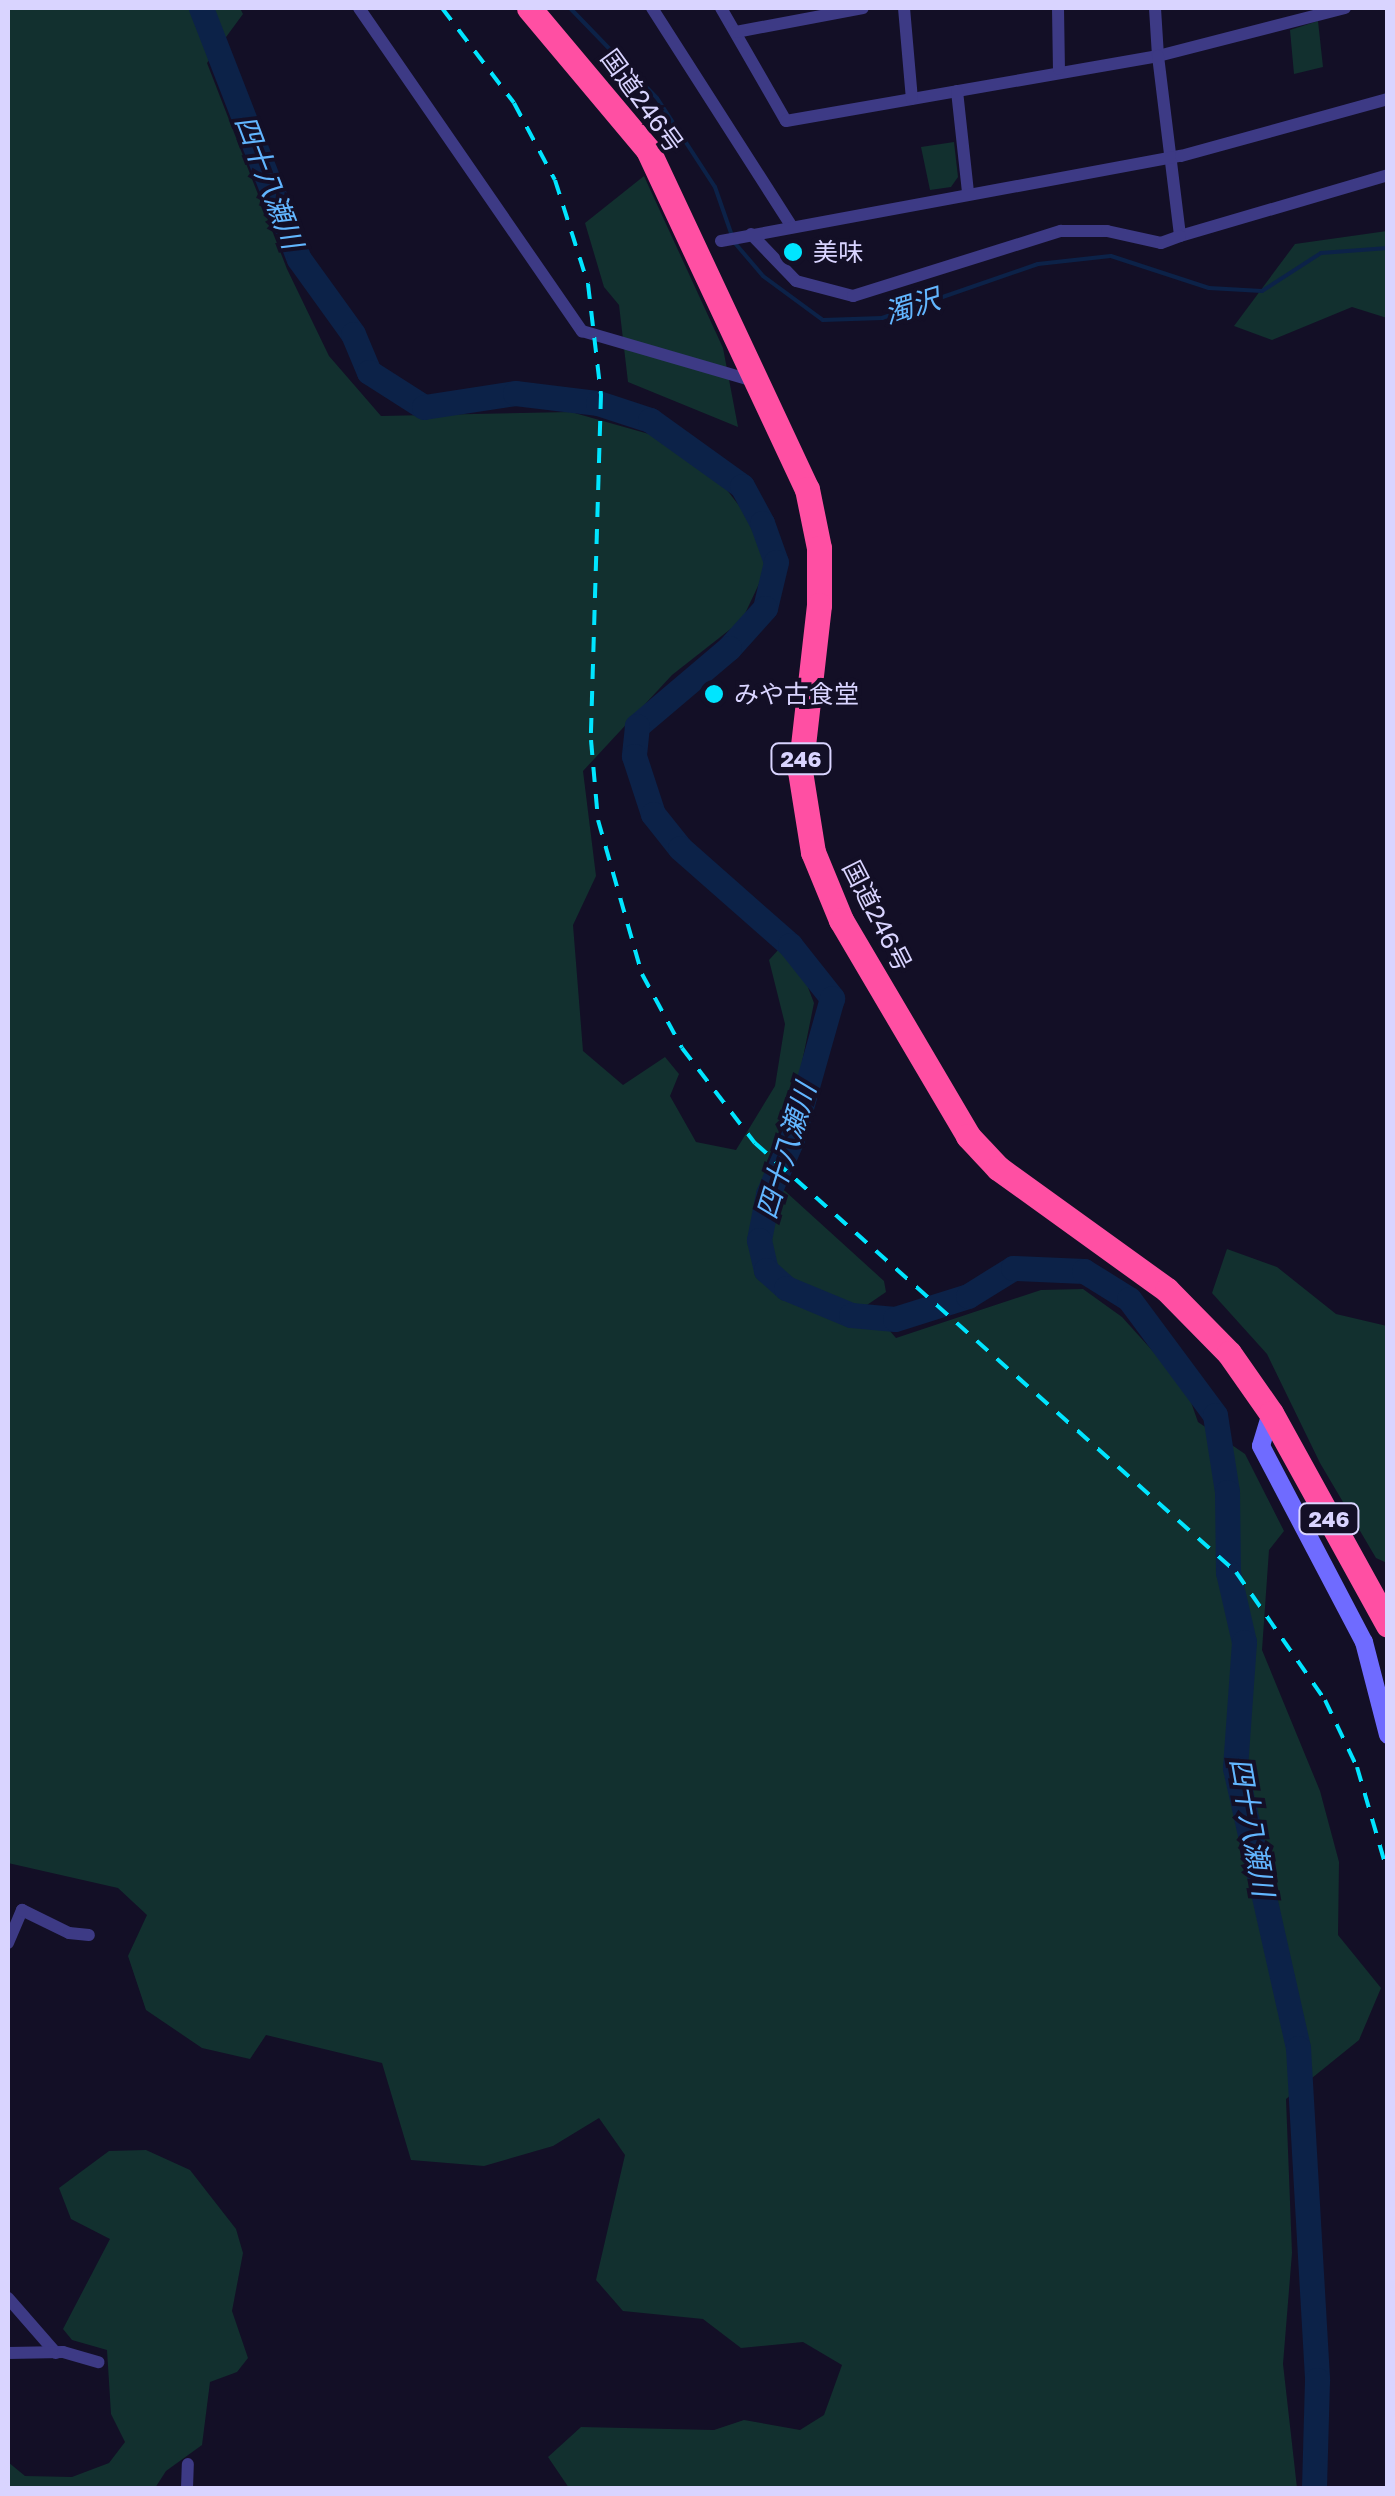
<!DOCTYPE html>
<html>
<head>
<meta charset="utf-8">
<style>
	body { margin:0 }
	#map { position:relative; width:1395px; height:2496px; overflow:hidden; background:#130f26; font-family:"Golos Text","Noto Sans JP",sans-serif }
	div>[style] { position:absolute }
	.green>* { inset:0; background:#12302f }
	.stream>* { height:4px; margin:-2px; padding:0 2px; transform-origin:2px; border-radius:2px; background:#0c2248 }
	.river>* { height:25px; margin:-12.5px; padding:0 12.5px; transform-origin:12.5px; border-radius:12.5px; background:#0c2248 }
	.street>* { height:12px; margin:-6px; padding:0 6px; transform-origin:6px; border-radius:6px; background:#3d3a85 }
	.secondary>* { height:18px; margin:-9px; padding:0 9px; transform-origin:9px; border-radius:9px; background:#6f6bff }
	.highway>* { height:25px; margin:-12.5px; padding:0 12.5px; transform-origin:12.5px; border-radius:12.5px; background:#ff4fa3 }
	.rail>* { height:4px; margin-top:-2px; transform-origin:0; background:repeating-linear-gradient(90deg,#00e5ff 0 15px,transparent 0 27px) }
	.dots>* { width:28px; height:28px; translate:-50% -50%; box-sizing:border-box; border:5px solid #130f26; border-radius:50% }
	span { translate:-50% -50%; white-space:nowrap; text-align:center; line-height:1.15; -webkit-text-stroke:8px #130f26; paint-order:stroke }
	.shield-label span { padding:2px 8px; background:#130f26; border:2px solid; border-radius:8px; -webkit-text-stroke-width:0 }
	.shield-label { font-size:22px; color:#d9d4ff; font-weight:700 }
	.street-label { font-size:25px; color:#d9d4ff }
	.poi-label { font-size:25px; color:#d9d4ff }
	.left { translate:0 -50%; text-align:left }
	.water-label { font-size:28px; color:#62b6ff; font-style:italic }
	.frame { position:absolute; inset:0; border:10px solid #d9d4ff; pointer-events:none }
</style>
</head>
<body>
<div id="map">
	<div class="green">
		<div style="clip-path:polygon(8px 8px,240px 8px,243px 14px,207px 63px,287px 269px,329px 356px,381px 416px,571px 412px,656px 436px,713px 472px,761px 534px,766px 569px,742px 620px,672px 675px,583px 771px,596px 876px,573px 925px,583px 1051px,623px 1085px,665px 1057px,679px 1074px,670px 1096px,696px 1142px,736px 1150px,775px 1086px,785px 1024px,769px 960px,779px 949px,804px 977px,814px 1003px,797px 1087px,763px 1171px,884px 1281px,886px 1292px,867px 1305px,896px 1338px,1041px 1290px,1083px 1289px,1122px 1317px,1186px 1388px,1198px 1422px,1245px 1454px,1284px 1531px,1269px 1550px,1262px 1650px,1320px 1791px,1339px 1862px,1338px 1935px,1381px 1988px,1359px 2040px,1286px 2099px,1292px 2253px,1283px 2364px,1297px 2488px,569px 2488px,548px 2457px,581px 2427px,714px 2430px,744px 2420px,800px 2430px,824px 2415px,842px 2365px,803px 2342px,741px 2348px,703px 2319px,623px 2311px,596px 2280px,625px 2155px,599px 2118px,553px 2146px,484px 2166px,411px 2160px,382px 2063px,266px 2035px,250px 2059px,202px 2048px,146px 2010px,128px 1956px,147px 1915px,118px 1888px,8px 1863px)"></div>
		<div style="clip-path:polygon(1318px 21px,1323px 67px,1294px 74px,1290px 30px)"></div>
		<div style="clip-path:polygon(954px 142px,958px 177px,951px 187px,930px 190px,921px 147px)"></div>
		<div style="clip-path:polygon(644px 176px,723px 348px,738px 427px,628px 382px,619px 305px,604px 287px,585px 223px)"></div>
		<div style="clip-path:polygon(1387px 231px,1387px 318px,1352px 307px,1272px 340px,1234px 326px,1295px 244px)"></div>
		<div style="clip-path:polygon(1227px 1249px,1277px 1267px,1336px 1314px,1387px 1326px,1387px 1563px,1376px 1558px,1320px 1463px,1267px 1354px,1212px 1293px)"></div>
		<div style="clip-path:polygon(146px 2150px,190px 2170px,236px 2229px,243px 2253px,232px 2311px,248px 2358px,237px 2372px,210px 2382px,202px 2445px,166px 2471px,155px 2488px,8px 2488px,8px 2462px,25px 2476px,72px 2477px,109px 2463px,125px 2442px,111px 2414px,107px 2350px,72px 2340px,63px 2329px,110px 2239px,71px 2219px,59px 2188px,109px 2151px)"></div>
	</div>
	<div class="stream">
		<div style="left:570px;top:8px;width:125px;rotate:46deg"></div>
		<div style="left:657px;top:98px;width:106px;rotate:56.9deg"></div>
		<div style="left:715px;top:187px;width:49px;rotate:70.8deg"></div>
		<div style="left:734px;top:242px;width:45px;rotate:49.5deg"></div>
		<div style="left:763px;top:276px;width:74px;rotate:36.3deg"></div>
		<div style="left:823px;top:320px;width:59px;rotate:-1.9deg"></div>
		<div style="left:882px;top:318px;width:165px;rotate:-19.1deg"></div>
		<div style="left:1038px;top:264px;width:73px;rotate:-6.3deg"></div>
		<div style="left:1111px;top:256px;width:103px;rotate:18.1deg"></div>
		<div style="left:1209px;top:288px;width:53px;rotate:3.2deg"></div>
		<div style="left:1262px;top:291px;width:70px;rotate:-32.8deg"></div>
		<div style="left:1321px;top:253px;width:67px;rotate:-4.3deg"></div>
	</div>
	<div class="river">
		<div style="left:201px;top:8px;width:269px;rotate:68.7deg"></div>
		<div style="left:299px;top:259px;width:92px;rotate:54.2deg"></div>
		<div style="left:353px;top:334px;width:41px;rotate:67.2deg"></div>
		<div style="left:369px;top:372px;width:65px;rotate:32.5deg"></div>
		<div style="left:424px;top:407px;width:92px;rotate:-8.7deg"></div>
		<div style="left:515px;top:393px;width:84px;rotate:6.9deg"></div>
		<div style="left:598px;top:403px;width:55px;rotate:18.1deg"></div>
		<div style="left:650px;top:420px;width:113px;rotate:35.7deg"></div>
		<div style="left:742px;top:486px;width:42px;rotate:61.6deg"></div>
		<div style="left:762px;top:523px;width:41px;rotate:70.3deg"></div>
		<div style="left:776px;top:562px;width:47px;rotate:103.4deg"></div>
		<div style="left:765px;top:608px;width:54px;rotate:132deg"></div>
		<div style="left:729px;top:648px;width:121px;rotate:139.7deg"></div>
		<div style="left:637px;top:726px;width:30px;rotate:96deg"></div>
		<div style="left:634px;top:756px;width:61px;rotate:71.9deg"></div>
		<div style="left:653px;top:814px;width:43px;rotate:51.5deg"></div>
		<div style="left:680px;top:848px;width:147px;rotate:41.4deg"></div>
		<div style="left:790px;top:945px;width:68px;rotate:51.6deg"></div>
		<div style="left:832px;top:998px;width:147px;rotate:105.8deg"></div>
		<div style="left:792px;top:1139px;width:60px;rotate:113.6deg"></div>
		<div style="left:768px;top:1194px;width:47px;rotate:101.1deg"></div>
		<div style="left:759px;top:1240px;width:31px;rotate:77deg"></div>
		<div style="left:766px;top:1270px;width:27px;rotate:42deg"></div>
		<div style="left:786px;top:1288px;width:70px;rotate:22.6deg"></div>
		<div style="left:851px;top:1315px;width:44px;rotate:5.2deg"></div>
		<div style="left:895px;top:1319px;width:77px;rotate:-17.5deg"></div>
		<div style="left:968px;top:1296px;width:53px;rotate:-31.9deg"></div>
		<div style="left:1013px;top:1268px;width:71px;rotate:2.4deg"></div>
		<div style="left:1084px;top:1271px;width:53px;rotate:31.9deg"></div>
		<div style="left:1129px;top:1299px;width:144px;rotate:53.4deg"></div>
		<div style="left:1215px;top:1415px;width:78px;rotate:81.1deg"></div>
		<div style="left:1227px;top:1492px;width:80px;rotate:89.3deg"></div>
		<div style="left:1228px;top:1572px;width:72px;rotate:77.1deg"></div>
		<div style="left:1244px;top:1642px;width:126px;rotate:94.1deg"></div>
		<div style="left:1235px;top:1768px;width:287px;rotate:77.3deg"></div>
		<div style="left:1298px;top:2048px;width:333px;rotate:86.7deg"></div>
		<div style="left:1317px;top:2380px;width:108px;rotate:91.6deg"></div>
	</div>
	<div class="street">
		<div style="left:359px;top:8px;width:393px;rotate:55.4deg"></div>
		<div style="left:582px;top:331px;width:179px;rotate:16.2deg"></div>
		<div style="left:652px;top:8px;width:260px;rotate:57.4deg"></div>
		<div style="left:721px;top:8px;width:130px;rotate:60.1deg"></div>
		<div style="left:786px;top:121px;width:378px;rotate:-9.9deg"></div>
		<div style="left:1158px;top:56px;width:48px;rotate:-93.6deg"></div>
		<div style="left:904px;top:8px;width:91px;rotate:85deg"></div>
		<div style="left:1058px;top:8px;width:61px;rotate:89.1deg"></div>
		<div style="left:1345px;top:8px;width:193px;rotate:165.6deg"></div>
		<div style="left:1158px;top:56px;width:181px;rotate:83deg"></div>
		<div style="left:1180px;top:236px;width:217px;rotate:-16.3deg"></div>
		<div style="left:736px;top:32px;width:129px;rotate:-10.7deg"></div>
		<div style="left:957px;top:91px;width:102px;rotate:83.8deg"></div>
		<div style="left:751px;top:234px;width:65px;rotate:46.2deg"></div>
		<div style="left:796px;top:281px;width:59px;rotate:14.7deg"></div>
		<div style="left:853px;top:296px;width:218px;rotate:-17.4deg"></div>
		<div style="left:1061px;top:231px;width:46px"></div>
		<div style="left:1107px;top:231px;width:55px;rotate:12.5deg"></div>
		<div style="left:1161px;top:243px;width:20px;rotate:-20deg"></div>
		<div style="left:721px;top:241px;width:468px;rotate:-10.5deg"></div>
		<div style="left:1181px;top:156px;width:215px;rotate:-15.4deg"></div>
		<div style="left:8px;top:1943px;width:36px;rotate:-67deg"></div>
		<div style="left:22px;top:1910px;width:52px;rotate:26.1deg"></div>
		<div style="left:69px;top:1933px;width:20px;rotate:6deg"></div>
		<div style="left:8px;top:2298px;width:73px;rotate:48.9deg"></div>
		<div style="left:8px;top:2353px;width:55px;rotate:-1deg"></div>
		<div style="left:63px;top:2352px;width:37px;rotate:16deg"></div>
		<div style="left:187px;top:2488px;width:24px;rotate:-88deg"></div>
	</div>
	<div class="secondary">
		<div style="left:1271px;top:1413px;width:34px;rotate:107deg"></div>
		<div style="left:1261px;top:1446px;width:221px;rotate:62.3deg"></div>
		<div style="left:1364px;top:1642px;width:96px;rotate:75.5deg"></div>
	</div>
	<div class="highway">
		<div style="left:529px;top:8px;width:185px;rotate:50deg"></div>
		<div style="left:648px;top:150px;width:374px;rotate:64.9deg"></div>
		<div style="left:807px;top:489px;width:60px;rotate:78.5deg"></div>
		<div style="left:819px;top:548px;width:57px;rotate:90deg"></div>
		<div style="left:819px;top:605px;width:167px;rotate:96.5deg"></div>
		<div style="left:800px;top:771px;width:82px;rotate:80.9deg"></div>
		<div style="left:813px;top:852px;width:74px;rotate:67.6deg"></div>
		<div style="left:841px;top:920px;width:251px;rotate:59.5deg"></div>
		<div style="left:968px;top:1136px;width:44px;rotate:46.8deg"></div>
		<div style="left:998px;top:1168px;width:208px;rotate:35.8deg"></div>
		<div style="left:1167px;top:1290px;width:88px;rotate:45.5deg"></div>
		<div style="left:1229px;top:1353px;width:73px;rotate:55deg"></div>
		<div style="left:1271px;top:1413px;width:242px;rotate:61.1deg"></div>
	</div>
	<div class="rail">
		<div style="left:442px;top:8px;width:119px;rotate:52.8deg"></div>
		<div style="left:514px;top:103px;width:87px;rotate:62deg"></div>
		<div style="left:555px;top:180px;width:109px;rotate:72.4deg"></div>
		<div style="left:588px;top:284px;width:111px;rotate:83.3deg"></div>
		<div style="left:601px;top:394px;width:346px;rotate:91.7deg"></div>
		<div style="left:591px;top:740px;width:80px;rotate:85deg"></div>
		<div style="left:598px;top:820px;width:160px;rotate:74.1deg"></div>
		<div style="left:642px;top:974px;width:84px;rotate:61.6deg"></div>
		<div style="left:682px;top:1048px;width:120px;rotate:52.5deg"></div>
		<div style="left:755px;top:1143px;width:645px;rotate:41.73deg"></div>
		<div style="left:1236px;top:1572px;width:156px;rotate:55.2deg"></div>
		<div style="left:1325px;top:1700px;width:74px;rotate:64.5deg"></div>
		<div style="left:1357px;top:1767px;width:111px;rotate:73.8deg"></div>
	</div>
	<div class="dots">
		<div style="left:793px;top:252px;background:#00e5ff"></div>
		<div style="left:714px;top:694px;background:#00e5ff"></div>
	</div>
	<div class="shield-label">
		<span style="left:801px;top:759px">246</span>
		<span style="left:1329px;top:1519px">246</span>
	</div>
	<div class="street-label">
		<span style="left:642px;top:101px;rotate:54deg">国道246号</span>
		<span style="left:877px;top:916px;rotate:63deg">国道246号</span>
	</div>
	<div class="poi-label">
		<span class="left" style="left:813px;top:252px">美味</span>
		<span class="left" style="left:734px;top:694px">みや古食堂</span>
	</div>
	<div class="water-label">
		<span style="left:269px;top:182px;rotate:69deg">四十八瀬川</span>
		<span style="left:912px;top:306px;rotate:-17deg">濁沢</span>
		<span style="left:786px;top:1151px;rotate:-73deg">四十八瀬川</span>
		<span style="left:1252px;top:1827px;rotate:80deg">四十八瀬川</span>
	</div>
	<div class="frame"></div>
</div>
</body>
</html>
